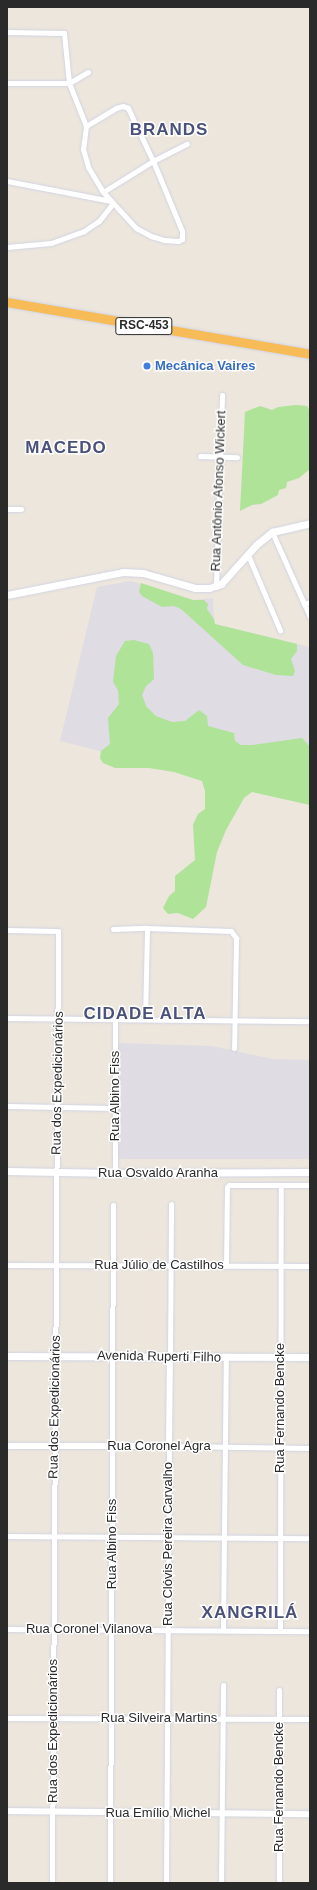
<!DOCTYPE html>
<html>
<head>
<meta charset="utf-8">
<style>
	body { margin:0 }
	#map { position:relative; width:317px; height:1890px; overflow:hidden; background:#ece6dc; font-family:Arial,sans-serif }
	div>[style] { position:absolute }
	.industrial>* { inset:0; background:#dfdce4 }
	.green>* { inset:0; background:#aee398 }
	.roads { filter:drop-shadow(0 0 1px #d1d3e3) drop-shadow(0 0 1px #d1d3e3) }
	.minor>* { height:5px; margin:-2.5px; padding:0 2.5px; transform-origin:2.5px; border-radius:2.5px; background:#fff }
	.tertiary>* { height:6px; margin:-3px; padding:0 3px; transform-origin:3px; border-radius:3px; background:#fff }
	.secondary>* { height:7px; margin:-3.5px; padding:0 3.5px; transform-origin:3.5px; border-radius:3.5px; background:#fff }
	.trunk>* { height:9px; margin:-4.5px; padding:0 4.5px; transform-origin:4.5px; border-radius:4.5px; background:#f7bc58 }
	.dots>* { width:11px; height:11px; translate:-50% -50%; box-sizing:border-box; border:2px solid #fff; border-radius:50% }
	span { translate:-50% -50%; white-space:nowrap; text-align:center; line-height:1.15; -webkit-text-stroke:3px #fff; paint-order:stroke }
	.shield-label span { padding:1px 3px; background:#fff; border:1px solid; border-radius:3px; -webkit-text-stroke-width:0 }
	.shield-label { font-size:12px; color:#2a2a2a; font-weight:700 }
	.shop-label { font-size:13px; color:#366cbe; font-weight:700 }
	.left { translate:0 -50%; text-align:left }
	.street-label { font-size:13px; color:#2a2a2a }
	.district-label { font-size:17px; color:#4a517a; font-weight:700; letter-spacing:1px }
	.frame { position:absolute; inset:0; border:8px solid #2a2a2a; pointer-events:none }
</style>
</head>
<body>
<div id="map">
	<div class="industrial">
		<div style="clip-path:polygon(131px 581px,193px 600px,213px 598px,214px 624px,310px 647px,310px 804px,60px 741px,97px 587px)"></div>
		<div style="clip-path:polygon(117px 1043px,212px 1046px,273px 1059px,310px 1060px,310px 1159px,117px 1159px)"></div>
	</div>
	<div class="green">
		<div style="clip-path:polygon(296px 405px,307px 406px,310px 411px,310px 469px,299px 478px,287px 482px,286px 488px,279px 490px,278px 495px,261px 504px,252px 505px,240px 511px,245px 412px,260px 406px,272px 410px,278px 407px)"></div>
		<div style="clip-path:polygon(141px 583px,193px 600px,204px 600px,208px 604px,207px 609px,214px 619px,215px 624px,297px 644px,297px 651px,291px 659px,295px 671px,293px 676px,276px 675px,243px 665px,181px 609px,174px 606px,162px 607px,142px 596px,139px 592px)"></div>
		<div style="clip-path:polygon(134px 640px,149px 644px,153px 653px,154px 679px,146px 686px,142px 695px,146px 706px,156px 716px,172px 722px,185px 721px,199px 710px,207px 716px,208px 726px,234px 733px,235px 741px,241px 745px,253px 745px,302px 738px,310px 747px,310px 805px,252px 792px,244px 798px,226px 830px,217px 852px,206px 907px,193px 919px,178px 913px,168px 914px,163px 908px,169px 896px,175px 891px,175px 876px,195px 860px,193px 825px,198px 814px,205px 809px,205px 791px,202px 781px,174px 772px,149px 768px,115px 768px,103px 763px,100px 758px,101px 751px,110px 744px,108px 718px,119px 704px,118px 690px,113px 682px,116px 656px,125px 641px)"></div>
	</div>
	<div class="roads">
		<div class="minor">
			<div style="left:7px;top:32px;width:57px;rotate:1deg"></div>
			<div style="left:64px;top:33px;width:50px;rotate:84.3deg"></div>
			<div style="left:69px;top:83px;width:46px;rotate:68.4deg"></div>
			<div style="left:86px;top:126px;width:23px;rotate:97deg"></div>
			<div style="left:83px;top:149px;width:19px;rotate:74deg"></div>
			<div style="left:88px;top:167px;width:29px;rotate:59deg"></div>
			<div style="left:103px;top:192px;width:49px;rotate:47.5deg"></div>
			<div style="left:136px;top:228px;width:17px;rotate:28deg"></div>
			<div style="left:151px;top:236px;width:14px;rotate:17deg"></div>
			<div style="left:164px;top:240px;width:14px;rotate:4deg"></div>
			<div style="left:178px;top:241px;width:4px;rotate:-27deg"></div>
			<div style="left:182px;top:239px;width:8px;rotate:-90deg"></div>
			<div style="left:182px;top:231px;width:76px;rotate:-112.5deg"></div>
			<div style="left:153px;top:161px;width:59px;rotate:-115.3deg"></div>
			<div style="left:128px;top:108px;width:5px;rotate:-158deg"></div>
			<div style="left:123px;top:106px;width:7px;rotate:164deg"></div>
			<div style="left:116px;top:108px;width:35px;rotate:149deg"></div>
			<div style="left:7px;top:83px;width:62px"></div>
			<div style="left:69px;top:83px;width:22px;rotate:-30deg"></div>
			<div style="left:7px;top:181px;width:106px;rotate:10.9deg"></div>
			<div style="left:103px;top:192px;width:59px;rotate:-31.8deg"></div>
			<div style="left:153px;top:161px;width:38px;rotate:-27deg"></div>
			<div style="left:7px;top:247px;width:44px;rotate:-5.2deg"></div>
			<div style="left:51px;top:243px;width:35px;rotate:-20deg"></div>
			<div style="left:84px;top:231px;width:18px;rotate:-34deg"></div>
			<div style="left:99px;top:221px;width:23px;rotate:-52deg"></div>
			<div style="left:200px;top:456px;width:37px;rotate:2deg"></div>
			<div style="left:7px;top:509px;width:14px"></div>
			<div style="left:272px;top:532px;width:93px;rotate:65.9deg"></div>
			<div style="left:248px;top:555px;width:82px;rotate:66.9deg"></div>
			<div style="left:216px;top:587px;width:192px;rotate:-88.2deg"></div>
			<div style="left:304px;top:604px;width:6px;rotate:-18deg"></div>
			<div style="left:113px;top:929px;width:34px;rotate:-2deg"></div>
			<div style="left:147px;top:928px;width:84px;rotate:2deg"></div>
			<div style="left:231px;top:931px;width:9px;rotate:54deg"></div>
			<div style="left:236px;top:938px;width:110px;rotate:91deg"></div>
			<div style="left:7px;top:930px;width:51px;rotate:1.1deg"></div>
			<div style="left:58px;top:931px;width:952px;rotate:90.36deg"></div>
			<div style="left:7px;top:1018px;width:303px;rotate:0.6deg"></div>
			<div style="left:115px;top:1019px;width:154px;rotate:90deg"></div>
			<div style="left:145px;top:1019px;width:91px;rotate:-88.7deg"></div>
			<div style="left:7px;top:1106px;width:107px;rotate:1.1deg"></div>
			<div style="left:7px;top:1265px;width:303px;rotate:0.2deg"></div>
			<div style="left:226px;top:1266px;width:79px;rotate:-89.3deg"></div>
			<div style="left:227px;top:1187px;width:3px;rotate:-45deg"></div>
			<div style="left:229px;top:1185px;width:81px"></div>
			<div style="left:170px;top:1356px;width:152px;rotate:-89.6deg"></div>
			<div style="left:7px;top:1536px;width:303px;rotate:0.4deg"></div>
			<div style="left:7px;top:1629px;width:303px;rotate:0.4deg"></div>
			<div style="left:223px;top:1630px;width:272px;rotate:-89.4deg"></div>
			<div style="left:280px;top:1630px;width:445px;rotate:-89.9deg"></div>
			<div style="left:7px;top:1718px;width:303px;rotate:0.2deg"></div>
			<div style="left:110px;top:1883px;width:678px;rotate:-89.75deg"></div>
			<div style="left:166px;top:1883px;width:437px;rotate:-89.6deg"></div>
			<div style="left:169px;top:1446px;width:141px;rotate:0.8deg"></div>
			<div style="left:221px;top:1883px;width:198px;rotate:-89.4deg"></div>
			<div style="left:279px;top:1883px;width:193px;rotate:-90deg"></div>
		</div>
		<div class="tertiary">
			<div style="left:7px;top:1446px;width:162px"></div>
			<div style="left:169px;top:1446px;width:90px;rotate:-89.4deg"></div>
			<div style="left:7px;top:1811px;width:303px;rotate:0.6deg"></div>
		</div>
		<div class="secondary">
			<div style="left:7px;top:595px;width:118px;rotate:-11.2deg"></div>
			<div style="left:123px;top:572px;width:20px;rotate:3deg"></div>
			<div style="left:143px;top:573px;width:54px;rotate:16.1deg"></div>
			<div style="left:195px;top:588px;width:14px"></div>
			<div style="left:209px;top:588px;width:13px;rotate:-18deg"></div>
			<div style="left:221px;top:584px;width:52px;rotate:-48.1deg"></div>
			<div style="left:256px;top:545px;width:21px;rotate:-39deg"></div>
			<div style="left:272px;top:532px;width:39px;rotate:-13deg"></div>
			<div style="left:7px;top:1171px;width:108px;rotate:1.1deg"></div>
			<div style="left:115px;top:1173px;width:195px;rotate:-0.3deg"></div>
			<div style="left:7px;top:1356px;width:303px;rotate:0.2deg"></div>
		</div>
		<div class="trunk">
			<div style="left:7px;top:302px;width:307px;rotate:9.7deg"></div>
		</div>
	</div>
	<div class="dots">
		<div style="left:147px;top:366px;background:#3f7fe0"></div>
	</div>
	<div class="shield-label">
		<span style="left:144px;top:326px">RSC-453</span>
	</div>
	<div class="shop-label">
		<span class="left" style="left:155px;top:366px">Mecânica Vaires</span>
	</div>
	<div class="street-label">
		<span style="left:219px;top:491px;rotate:-88deg">Rua Antônio Afonso Wickert</span>
		<span style="left:58px;top:1083px;rotate:-89deg">Rua dos Expedicionários</span>
		<span style="left:115px;top:1096px;rotate:-90deg">Rua Albino Fiss</span>
		<span style="left:158px;top:1173px">Rua Osvaldo Aranha</span>
		<span style="left:159px;top:1265px">Rua Júlio de Castilhos</span>
		<span style="left:159px;top:1357px;rotate:1deg">Avenida Ruperti Filho</span>
		<span style="left:55px;top:1407px;rotate:-89deg">Rua dos Expedicionários</span>
		<span style="left:280px;top:1408px;rotate:-90deg">Rua Fernando Bencke</span>
		<span style="left:159px;top:1446px">Rua Coronel Agra</span>
		<span style="left:112px;top:1544px;rotate:-90deg">Rua Albino Fiss</span>
		<span style="left:168px;top:1544px;rotate:-90deg">Rua Clóvis Pereira Carvalho</span>
		<span style="left:89px;top:1629px">Rua Coronel Vilanova</span>
		<span style="left:159px;top:1718px">Rua Silveira Martins</span>
		<span style="left:53px;top:1731px;rotate:-90deg">Rua dos Expedicionários</span>
		<span style="left:279px;top:1787px;rotate:-90deg">Rua Fernando Bencke</span>
		<span style="left:158px;top:1813px">Rua Emílio Michel</span>
	</div>
	<div class="district-label">
		<span style="left:169px;top:130px">BRANDS</span>
		<span style="left:66px;top:448px">MACEDO</span>
		<span style="left:145px;top:1014px">CIDADE ALTA</span>
		<span style="left:250px;top:1613px">XANGRILÁ</span>
	</div>
	<div class="frame"></div>
</div>
</body>
</html>
